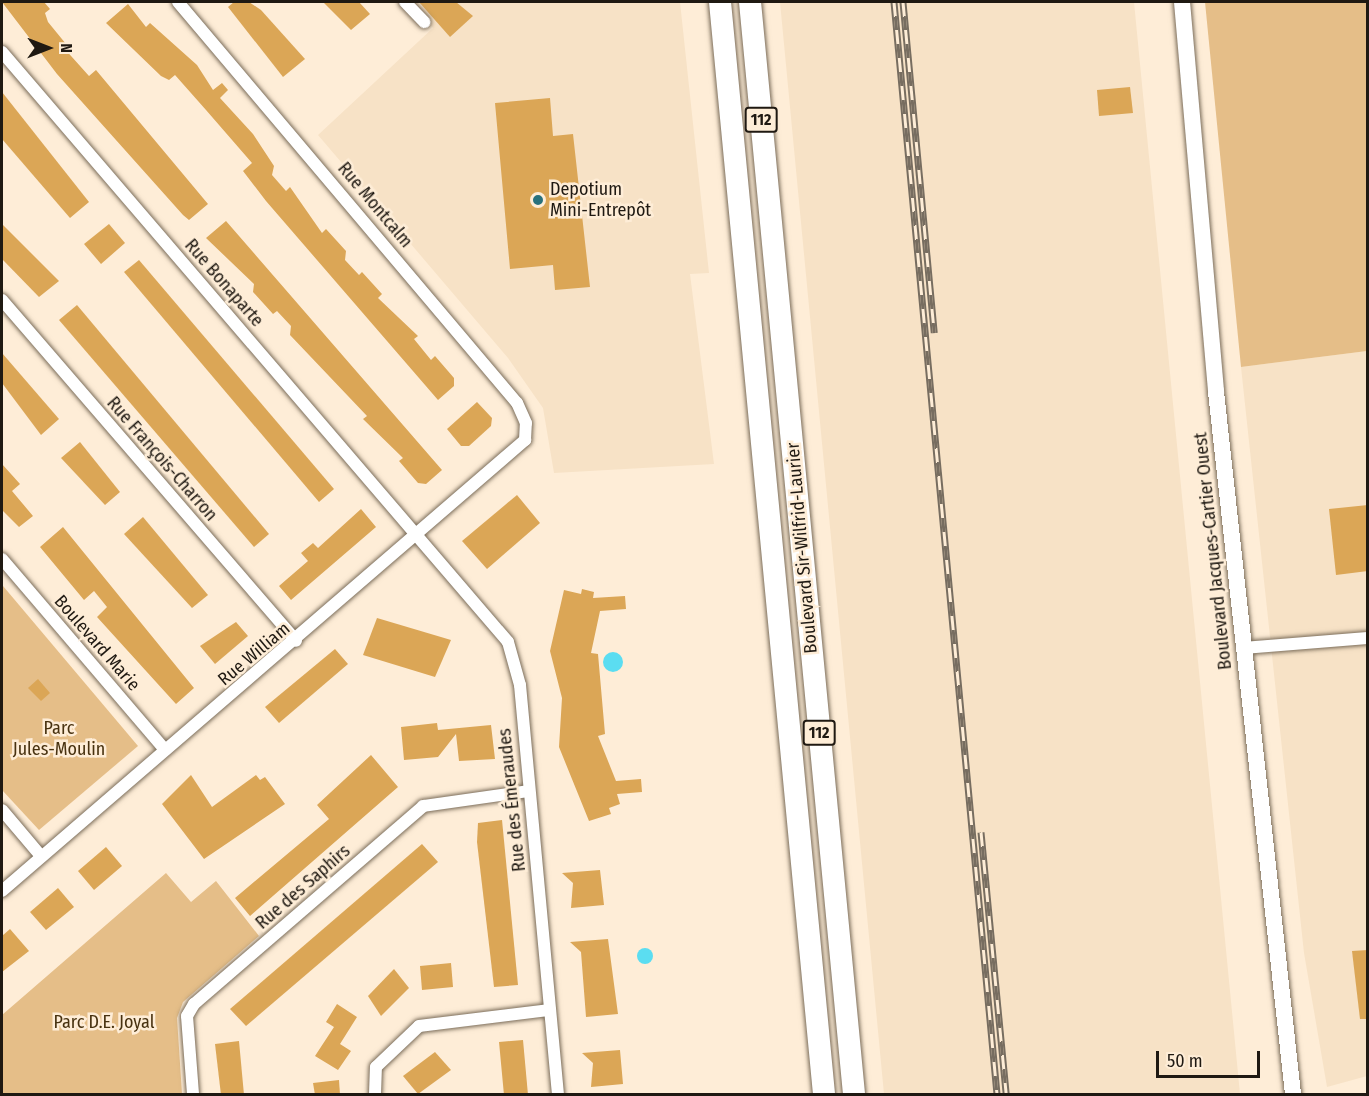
<!DOCTYPE html>
<html>
<head>
<meta charset="utf-8">
<style>
	body { margin:0 }
	#map { position:relative; width:1369px; height:1096px; overflow:hidden; background:#feedd7; font-family:"Fira Sans Condensed",sans-serif }
	div>[style] { position:absolute }
	.built>* { inset:0; background:#f7e2c6 }
	.green>* { inset:0; background:#e5be88 }
	.water>* { inset:0; background:#5bddf1 }
	.round { border-radius:50% }
	.building>* { inset:0; background:#dba656 }
	.roads { filter:drop-shadow(0 0 2px #7b6d5a) drop-shadow(0 0 2px #7b6d5a) }
	.minor>* { height:12px; margin:-6px; padding:0 6px; transform-origin:6px; border-radius:6px; background:#fff }
	.secondary>* { height:16px; margin:-8px; padding:0 8px; transform-origin:8px; border-radius:8px; background:#fff }
	.motorway>* { height:22px; margin:-11px; padding:0 11px; transform-origin:11px; border-radius:11px; background:#fff }
	.rail>* { height:7px; margin-top:-3.5px; transform-origin:0; background:repeating-linear-gradient(90deg,#feedd7 0 14px,#776d60 0 28px); box-sizing:border-box; border-block:2px solid #776d60 }
	.dots>* { width:16px; height:16px; translate:-50% -50%; box-sizing:border-box; border:3px solid #feedd7; border-radius:50% }
	span { translate:-50% -50%; white-space:nowrap; text-align:center; line-height:1.15; -webkit-text-stroke:5px #feedd7; paint-order:stroke }
	.shield-label span { padding:2px 4px; background:#feedd7; border:2px solid; border-radius:4px; -webkit-text-stroke-width:0 }
	.shield-label { font-size:16px; color:#1f1912; font-weight:700 }
	.poi-label { font-size:18px; color:#1f1912 }
	.left { translate:0 -50%; text-align:left }
	.street-label { font-size:18px; color:#1f1912 }
	.park-label { font-size:18px; color:#483210 }
	.frame { position:absolute; inset:0; border:3px solid #1f1912; pointer-events:none }
	.north { position:absolute; left:18px; top:18px; width:60px; height:60px; -webkit-text-stroke:4px #feedd7; paint-order:stroke; rotate:90deg; font-size:16px; font-weight:700; line-height:24px; text-align:center; color:#1f1912 }
	.north::after { content:''; display:block; margin:auto; width:21px; height:27px; background:#1f1912; clip-path:polygon(50% 0,100% 100%,50% 72%,0 100%) }
	.scale { position:absolute; left:1156px; top:1051px; width:104px; height:27px; box-sizing:border-box; border:3px solid #1f1912; border-top:0; padding-left:8px; font-size:18px; line-height:21px; white-space:nowrap; color:#1f1912; -webkit-text-stroke:4px #feedd7; paint-order:stroke }
</style>
</head>
<body>
<div id="map">
	<div class="built">
		<div style="clip-path:polygon(410px 2px,680px 2px,709px 273px,690px 274px,714px 464px,554px 473px,543px 408px,508px 358px,318px 135px,433px 28px)"></div>
		<div style="clip-path:polygon(780px 2px,1134px 2px,1240px 1094px,884px 1094px)"></div>
		<div style="clip-path:polygon(1367px 351px,1367px 1076px,1327px 1087px,1304px 953px,1241px 367px)"></div>
	</div>
	<div class="green">
		<div style="clip-path:polygon(1205px 2px,1367px 2px,1367px 351px,1241px 367px)"></div>
		<div style="clip-path:polygon(3px 586px,138px 746px,39px 830px,2px 790px)"></div>
		<div style="clip-path:polygon(166px 873px,191px 902px,216px 881px,259px 936px,183px 1002px,177px 1018px,182px 1094px,2px 1094px,2px 1015px)"></div>
	</div>
	<div class="water">
		<div class="round" style="left:603px;top:652px;width:20px;height:20px"></div>
		<div class="round" style="left:637px;top:948px;width:16px;height:16px"></div>
	</div>
	<div class="building">
		<div style="clip-path:polygon(2px 2px,44px 2px,50px 9px,45px 13px,48px 22px,66px 44px,63px 47px,89px 76px,96px 70px,208px 204px,189px 220px,183px 215px,57px 74px)"></div>
		<div style="clip-path:polygon(234px 2px,249px 2px,261px 10px,305px 59px,283px 77px,228px 7px)"></div>
		<div style="clip-path:polygon(323px 2px,359px 2px,370px 14px,351px 30px)"></div>
		<div style="clip-path:polygon(419px 2px,456px 2px,473px 16px,450px 37px)"></div>
		<div style="clip-path:polygon(128px 4px,146px 27px,150px 23px,197px 65px,213px 90px,222px 83px,228px 90px,220px 98px,253px 134px,274px 166px,272px 175px,286px 191px,290px 187px,322px 233px,326px 229px,346px 251px,345px 260px,359px 275px,362px 272px,382px 294px,378px 298px,418px 336px,414px 339px,431px 360px,435px 356px,454px 378px,454px 386px,438px 400px,266px 201px,243px 171px,252px 163px,206px 110px,175px 75px,169px 80px,161px 76px,106px 23px)"></div>
		<div style="clip-path:polygon(1130px 87px,1133px 113px,1099px 116px,1097px 90px)"></div>
		<div style="clip-path:polygon(2px 92px,89px 202px,70px 218px,2px 139px)"></div>
		<div style="clip-path:polygon(550px 98px,553px 136px,573px 134px,590px 287px,555px 290px,553px 265px,510px 269px,495px 103px)"></div>
		<div style="clip-path:polygon(226px 221px,442px 470px,426px 484px,418px 483px,399px 461px,403px 458px,363px 419px,367px 416px,290px 335px,291px 326px,277px 311px,273px 314px,253px 292px,254px 284px,206px 238px)"></div>
		<div style="clip-path:polygon(2px 224px,59px 281px,39px 297px,2px 259px)"></div>
		<div style="clip-path:polygon(109px 224px,125px 243px,101px 264px,84px 244px)"></div>
		<div style="clip-path:polygon(139px 260px,334px 489px,319px 502px,124px 272px)"></div>
		<div style="clip-path:polygon(77px 305px,269px 534px,254px 547px,59px 320px)"></div>
		<div style="clip-path:polygon(2px 353px,59px 419px,41px 435px,2px 383px)"></div>
		<div style="clip-path:polygon(477px 402px,492px 418px,491px 426px,469px 446px,461px 446px,447px 429px)"></div>
		<div style="clip-path:polygon(80px 442px,120px 492px,105px 505px,61px 458px)"></div>
		<div style="clip-path:polygon(2px 464px,20px 484px,12px 491px,33px 516px,19px 527px,2px 510px)"></div>
		<div style="clip-path:polygon(517px 495px,540px 523px,487px 569px,462px 541px)"></div>
		<div style="clip-path:polygon(1368px 505px,1368px 571px,1336px 575px,1329px 509px)"></div>
		<div style="clip-path:polygon(361px 509px,376px 527px,291px 600px,279px 586px,308px 561px,301px 553px,313px 543px,318px 548px)"></div>
		<div style="clip-path:polygon(143px 517px,208px 595px,192px 608px,124px 534px)"></div>
		<div style="clip-path:polygon(63px 527px,194px 688px,176px 704px,97px 617px,107px 607px,94px 591px,84px 600px,40px 547px)"></div>
		<div style="clip-path:polygon(582px 589px,594px 592px,593px 598px,625px 596px,626px 609px,600px 611px,591px 653px,598px 654px,605px 734px,598px 736px,616px 781px,641px 779px,642px 792px,617px 794px,620px 804px,609px 808px,611px 814px,589px 821px,559px 747px,562px 698px,550px 651px,564px 590px,581px 594px)"></div>
		<div style="clip-path:polygon(377px 618px,451px 640px,435px 677px,363px 655px)"></div>
		<div style="clip-path:polygon(236px 622px,248px 636px,215px 664px,200px 646px)"></div>
		<div style="clip-path:polygon(335px 649px,348px 664px,279px 723px,265px 707px)"></div>
		<div style="clip-path:polygon(38px 679px,50px 693px,41px 701px,28px 688px)"></div>
		<div style="clip-path:polygon(437px 723px,438px 730px,491px 725px,495px 759px,459px 761px,456px 734px,438px 757px,404px 760px,401px 727px)"></div>
		<div style="clip-path:polygon(371px 755px,398px 787px,250px 916px,235px 898px,329px 819px,317px 805px)"></div>
		<div style="clip-path:polygon(191px 775px,212px 807px,256px 775px,260px 780px,265px 777px,285px 804px,204px 859px,162px 804px)"></div>
		<div style="clip-path:polygon(502px 820px,518px 985px,494px 987px,477px 842px,478px 823px)"></div>
		<div style="clip-path:polygon(422px 844px,438px 862px,246px 1026px,230px 1009px)"></div>
		<div style="clip-path:polygon(106px 847px,122px 866px,94px 890px,78px 871px)"></div>
		<div style="clip-path:polygon(600px 870px,604px 905px,571px 908px,573px 883px,562px 873px)"></div>
		<div style="clip-path:polygon(58px 888px,74px 907px,46px 930px,30px 912px)"></div>
		<div style="clip-path:polygon(10px 929px,29px 951px,2px 972px,2px 936px)"></div>
		<div style="clip-path:polygon(608px 939px,618px 1014px,586px 1017px,581px 952px,570px 942px)"></div>
		<div style="clip-path:polygon(1368px 950px,1368px 1019px,1360px 1019px,1352px 951px)"></div>
		<div style="clip-path:polygon(451px 963px,453px 987px,422px 990px,420px 966px)"></div>
		<div style="clip-path:polygon(394px 969px,409px 988px,381px 1016px,368px 996px)"></div>
		<div style="clip-path:polygon(337px 1004px,357px 1017px,340px 1044px,351px 1051px,338px 1070px,315px 1056px,334px 1027px,326px 1022px)"></div>
		<div style="clip-path:polygon(523px 1040px,528px 1095px,504px 1095px,499px 1042px)"></div>
		<div style="clip-path:polygon(239px 1041px,244px 1095px,221px 1095px,215px 1044px)"></div>
		<div style="clip-path:polygon(620px 1050px,623px 1084px,591px 1087px,593px 1063px,582px 1053px)"></div>
		<div style="clip-path:polygon(435px 1052px,451px 1070px,418px 1094px,403px 1076px)"></div>
		<div style="clip-path:polygon(339px 1080px,340px 1095px,315px 1095px,313px 1083px)"></div>
	</div>
	<div class="roads">
		<div class="minor">
			<div style="left:405px;top:2px;width:28px;rotate:46deg"></div>
			<div style="left:2px;top:52px;width:777px;rotate:49.38deg"></div>
			<div style="left:508px;top:642px;width:45px;rotate:74.4deg"></div>
			<div style="left:520px;top:685px;width:411px;rotate:84.7deg"></div>
			<div style="left:2px;top:300px;width:450px;rotate:49.2deg"></div>
			<div style="left:2px;top:559px;width:251px;rotate:49.5deg"></div>
			<div style="left:1243px;top:648px;width:125px;rotate:-4.6deg"></div>
			<div style="left:2px;top:810px;width:60px;rotate:49.7deg"></div>
			<div style="left:2px;top:891px;width:691px;rotate:-40.77deg"></div>
			<div style="left:525px;top:440px;width:17px;rotate:-87deg"></div>
			<div style="left:526px;top:423px;width:22px;rotate:-114deg"></div>
			<div style="left:517px;top:403px;width:525px;rotate:-130.21deg"></div>
			<div style="left:193px;top:1094px;width:78px;rotate:-94.4deg"></div>
			<div style="left:187px;top:1016px;width:14px;rotate:-60deg"></div>
			<div style="left:194px;top:1004px;width:303px;rotate:-40.8deg"></div>
			<div style="left:423px;top:806px;width:107px;rotate:-8.1deg"></div>
			<div style="left:375px;top:1094px;width:27px;rotate:-88deg"></div>
			<div style="left:376px;top:1067px;width:59px;rotate:-43.6deg"></div>
			<div style="left:419px;top:1026px;width:132px;rotate:-7deg"></div>
		</div>
		<div class="secondary">
			<div style="left:1182px;top:2px;width:391px;rotate:85deg"></div>
			<div style="left:1216px;top:392px;width:706px;rotate:83.74deg"></div>
		</div>
		<div class="motorway">
			<div style="left:720px;top:2px;width:1097px;rotate:84.56deg"></div>
			<div style="left:750px;top:2px;width:1097px;rotate:84.56deg"></div>
		</div>
	</div>
	<div class="rail">
		<div style="left:894px;top:2px;width:1097px;rotate:84.61deg"></div>
		<div style="left:903px;top:2px;width:332px;rotate:84.6deg"></div>
		<div style="left:981px;top:832px;width:263px;rotate:84.5deg"></div>
	</div>
	<div class="dots">
		<div style="left:538px;top:200px;background:#29717c"></div>
	</div>
	<div class="shield-label">
		<span style="left:761px;top:120px">112</span>
		<span style="left:819px;top:733px">112</span>
	</div>
	<div class="poi-label">
		<span class="left" style="left:550px;top:200px">Depotium<br>Mini-Entrepôt</span>
	</div>
	<div class="street-label">
		<span style="left:375px;top:205px;rotate:50deg">Rue Montcalm</span>
		<span style="left:224px;top:283px;rotate:49deg">Rue Bonaparte</span>
		<span style="left:162px;top:459px;rotate:49deg">Rue François-Charron</span>
		<span style="left:802px;top:548px;rotate:-95deg">Boulevard Sir-Wilfrid-Laurier</span>
		<span style="left:1213px;top:551px;rotate:-96deg">Boulevard Jacques-Cartier Ouest</span>
		<span style="left:97px;top:643px;rotate:49deg">Boulevard Marie</span>
		<span style="left:254px;top:654px;rotate:-40deg">Rue William</span>
		<span style="left:512px;top:800px;rotate:-96deg">Rue des Émeraudes</span>
		<span style="left:303px;top:887px;rotate:-41deg">Rue des Saphirs</span>
	</div>
	<div class="park-label">
		<span style="left:59px;top:739px">Parc<br>Jules-Moulin</span>
		<span style="left:104px;top:1022px">Parc D.E. Joyal</span>
	</div>
	<div class="frame"></div>
	<div class="north">N</div>
	<div class="scale">50 m</div>
</div>
</body>
</html>
